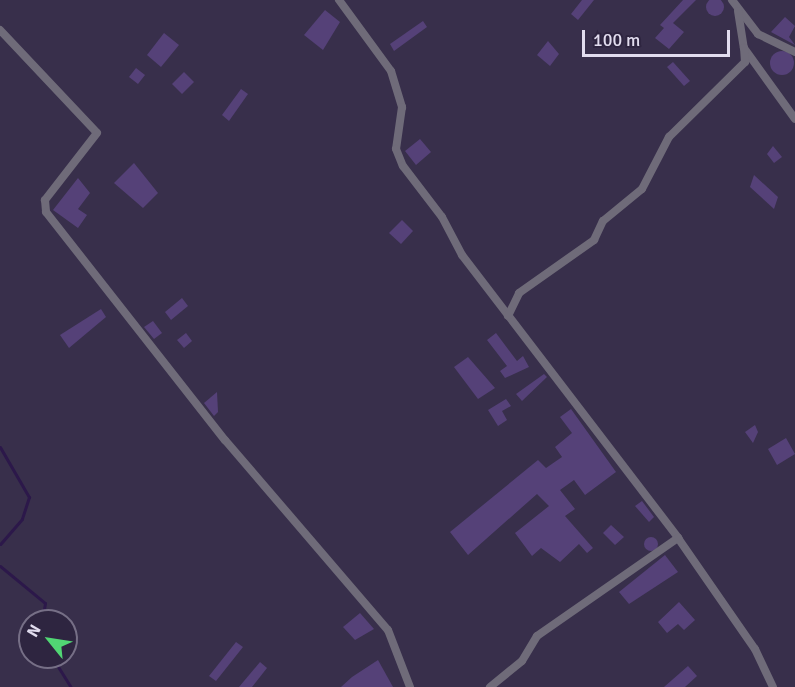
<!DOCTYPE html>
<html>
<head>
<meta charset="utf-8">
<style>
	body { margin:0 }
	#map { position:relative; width:795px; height:687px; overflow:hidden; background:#382f4b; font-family:Signika,sans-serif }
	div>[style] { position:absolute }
	.stream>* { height:3px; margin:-1.5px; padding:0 1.5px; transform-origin:1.5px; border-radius:1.5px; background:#2c184a }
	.building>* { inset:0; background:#554178 }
	.round { border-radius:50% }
	.street>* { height:8px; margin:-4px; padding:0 4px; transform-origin:4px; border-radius:4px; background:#6f6b79 }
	span { translate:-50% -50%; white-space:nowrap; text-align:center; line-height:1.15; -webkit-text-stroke:5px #2e2540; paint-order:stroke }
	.north { position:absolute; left:18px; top:609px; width:60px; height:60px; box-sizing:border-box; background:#2e2540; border:2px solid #766f86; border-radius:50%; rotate:300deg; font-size:16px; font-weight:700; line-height:24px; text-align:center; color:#e2ddef }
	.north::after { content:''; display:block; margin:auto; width:21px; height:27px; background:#51d674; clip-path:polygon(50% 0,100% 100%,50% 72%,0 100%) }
	.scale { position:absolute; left:582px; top:30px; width:148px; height:27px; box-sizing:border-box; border:3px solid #e2ddef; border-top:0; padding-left:8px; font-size:18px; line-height:21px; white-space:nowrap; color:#e2ddef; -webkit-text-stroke:4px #2e2540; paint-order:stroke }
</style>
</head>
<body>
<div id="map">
	<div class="stream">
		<div style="left:0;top:447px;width:58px;rotate:59.9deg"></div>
		<div style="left:29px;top:497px;width:23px;rotate:108deg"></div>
		<div style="left:22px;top:519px;width:33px;rotate:131deg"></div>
		<div style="left:0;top:566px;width:58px;rotate:39.4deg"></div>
		<div style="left:45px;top:603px;width:18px;rotate:99deg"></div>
		<div style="left:52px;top:657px;width:36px;rotate:58deg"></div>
	</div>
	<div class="building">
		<div class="round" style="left:706px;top:-2px;width:18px;height:18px"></div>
		<div style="clip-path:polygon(582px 0,594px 0,578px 20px,571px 14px)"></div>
		<div style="clip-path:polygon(683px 0,696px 0,673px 23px,684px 32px,669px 49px,655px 38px,664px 28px,660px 25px)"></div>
		<div style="clip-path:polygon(325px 10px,340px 22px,323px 50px,304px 35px)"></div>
		<div style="clip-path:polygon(785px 17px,795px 26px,789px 37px,795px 45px,771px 32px)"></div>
		<div style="clip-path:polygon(423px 21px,427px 27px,394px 51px,390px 44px)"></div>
		<div style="clip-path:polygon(164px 33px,179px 45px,161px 67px,147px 55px)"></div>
		<div style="clip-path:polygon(548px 41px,559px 54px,550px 66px,537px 55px)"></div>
		<div class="round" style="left:770px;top:51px;width:24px;height:24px"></div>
		<div style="clip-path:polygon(673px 62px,690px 81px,684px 86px,667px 67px)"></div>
		<div style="clip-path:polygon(136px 68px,145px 75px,138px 84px,129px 77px)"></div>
		<div style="clip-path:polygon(184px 72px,194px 82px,182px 94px,172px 84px)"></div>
		<div style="clip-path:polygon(241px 89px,248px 94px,229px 121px,222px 115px)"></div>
		<div style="clip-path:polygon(420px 139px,431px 152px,416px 165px,405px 151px)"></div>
		<div style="clip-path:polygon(773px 146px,782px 157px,774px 163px,767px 154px)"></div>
		<div style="clip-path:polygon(134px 163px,158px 193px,143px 208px,114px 183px)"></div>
		<div style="clip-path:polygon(754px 175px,778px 197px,774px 209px,750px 187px)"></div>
		<div style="clip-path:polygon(78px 178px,90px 193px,78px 209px,87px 215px,78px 228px,53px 210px)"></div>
		<div style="clip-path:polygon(402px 220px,413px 231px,401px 244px,389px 233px)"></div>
		<div style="clip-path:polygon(182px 298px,188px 306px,171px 320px,165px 312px)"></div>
		<div style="clip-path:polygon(101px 309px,106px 317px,69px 348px,60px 335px)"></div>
		<div style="clip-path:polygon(153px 321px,162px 333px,154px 339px,144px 327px)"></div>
		<div style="clip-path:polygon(186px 333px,192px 341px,184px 348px,177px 340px)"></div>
		<div style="clip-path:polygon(496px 333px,517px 361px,523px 356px,529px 367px,505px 378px,500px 371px,507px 366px,487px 340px)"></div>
		<div style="clip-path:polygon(468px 357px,495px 388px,478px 399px,454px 367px)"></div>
		<div style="clip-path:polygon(544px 374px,547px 377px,522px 401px,516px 394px)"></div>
		<div style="clip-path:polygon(217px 392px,218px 412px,214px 416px,204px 403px)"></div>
		<div style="clip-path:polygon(506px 399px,511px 406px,502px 411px,507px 420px,498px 426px,488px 410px)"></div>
		<div style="clip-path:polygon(571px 409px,616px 472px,585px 495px,574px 480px,560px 490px,575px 509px,565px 516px,593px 548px,587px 553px,579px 544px,560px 562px,541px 548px,532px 556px,515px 533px,549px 506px,537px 494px,468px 555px,450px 532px,538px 460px,546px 468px,562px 457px,555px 447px,572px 433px,560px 417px)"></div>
		<div style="clip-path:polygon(755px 425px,758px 432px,753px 443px,745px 432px)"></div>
		<div style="clip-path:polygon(786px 438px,795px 454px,777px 465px,768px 449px)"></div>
		<div style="clip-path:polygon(642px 501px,654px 517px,649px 522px,635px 506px)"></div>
		<div style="clip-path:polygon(611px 525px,624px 537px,615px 545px,603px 533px)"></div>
		<div class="round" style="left:644px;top:537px;width:14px;height:14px"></div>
		<div style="clip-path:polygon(665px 555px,678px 572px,629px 604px,619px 592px)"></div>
		<div style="clip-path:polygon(679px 602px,695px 620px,684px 630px,678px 624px,667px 633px,658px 622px)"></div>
		<div style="clip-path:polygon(360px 613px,374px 629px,355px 640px,343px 627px)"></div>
		<div style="clip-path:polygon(236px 642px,243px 647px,216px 681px,209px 676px)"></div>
		<div style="clip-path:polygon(378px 660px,393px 687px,341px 687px,352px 677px)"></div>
		<div style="clip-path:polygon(260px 662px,267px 668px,252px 687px,239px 687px)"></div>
		<div style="clip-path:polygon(688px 666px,697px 676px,685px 687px,664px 687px)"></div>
	</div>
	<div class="street">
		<div style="left:339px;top:0;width:88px;rotate:53.8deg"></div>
		<div style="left:391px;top:71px;width:38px;rotate:73deg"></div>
		<div style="left:402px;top:107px;width:42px;rotate:98.1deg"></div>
		<div style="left:396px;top:149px;width:18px;rotate:68deg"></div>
		<div style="left:403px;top:166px;width:64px;rotate:52.6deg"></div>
		<div style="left:442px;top:217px;width:43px;rotate:62.2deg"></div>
		<div style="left:462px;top:255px;width:356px;rotate:52.6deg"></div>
		<div style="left:678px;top:538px;width:135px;rotate:55.3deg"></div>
		<div style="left:755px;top:649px;width:42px;rotate:64.7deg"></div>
		<div style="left:732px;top:0;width:43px;rotate:52.6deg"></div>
		<div style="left:758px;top:34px;width:41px;rotate:25.9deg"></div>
		<div style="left:738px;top:11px;width:37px;rotate:81deg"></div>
		<div style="left:744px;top:48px;width:87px;rotate:54.3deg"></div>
		<div style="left:0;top:30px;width:141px;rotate:46.7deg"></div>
		<div style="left:97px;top:133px;width:85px;rotate:127.8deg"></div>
		<div style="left:45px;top:200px;width:12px;rotate:85deg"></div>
		<div style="left:46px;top:212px;width:290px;rotate:51.9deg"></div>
		<div style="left:225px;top:440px;width:250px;rotate:49.4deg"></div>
		<div style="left:388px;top:630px;width:61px;rotate:68.9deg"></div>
		<div style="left:508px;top:316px;width:25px;rotate:-64deg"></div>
		<div style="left:519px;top:293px;width:92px;rotate:-35.2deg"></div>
		<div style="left:594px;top:240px;width:21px;rotate:-65deg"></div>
		<div style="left:603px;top:221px;width:50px;rotate:-39.4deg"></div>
		<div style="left:642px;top:189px;width:59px;rotate:-62.6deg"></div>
		<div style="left:669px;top:137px;width:107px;rotate:-44.6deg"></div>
		<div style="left:745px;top:62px;width:14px;rotate:-94deg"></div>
		<div style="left:490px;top:687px;width:41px;rotate:-39.1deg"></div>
		<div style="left:522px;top:661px;width:29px;rotate:-59deg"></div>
		<div style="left:537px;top:636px;width:172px;rotate:-34.8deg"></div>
	</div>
	<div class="north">N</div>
	<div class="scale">100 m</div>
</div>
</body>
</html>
